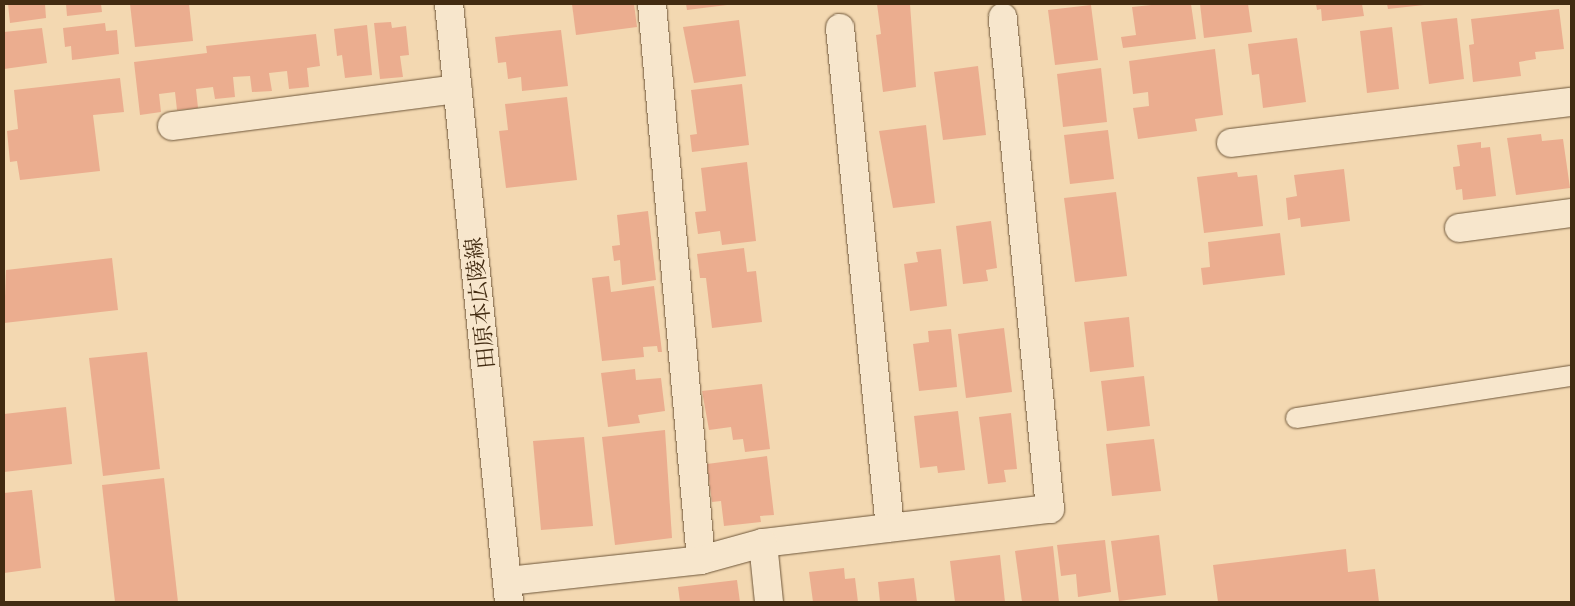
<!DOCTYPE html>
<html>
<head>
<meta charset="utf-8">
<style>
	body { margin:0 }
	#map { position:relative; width:1575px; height:606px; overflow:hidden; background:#f3d8b1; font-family:"EB Garamond","Noto Serif JP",serif }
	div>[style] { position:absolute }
	.building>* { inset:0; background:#ebad8f }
	.roads { filter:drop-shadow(0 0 1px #6e5639) drop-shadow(0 0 1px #6e5639) }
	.lane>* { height:20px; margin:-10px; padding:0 10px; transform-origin:10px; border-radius:10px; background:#f7e6cc }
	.street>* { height:28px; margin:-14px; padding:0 14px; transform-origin:14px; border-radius:14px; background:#f7e6cc }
	.secondary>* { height:28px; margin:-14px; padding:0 14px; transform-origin:14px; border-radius:14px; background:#f7e6cc }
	span { translate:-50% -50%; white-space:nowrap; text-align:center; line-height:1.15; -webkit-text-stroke:4.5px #f7e6cc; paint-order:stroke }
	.street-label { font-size:22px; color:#422b11 }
	.frame { position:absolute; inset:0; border:5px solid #422b11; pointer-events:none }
</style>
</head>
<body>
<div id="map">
	<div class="building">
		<div style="clip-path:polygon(8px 4px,45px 4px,46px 18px,10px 23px)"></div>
		<div style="clip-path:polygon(66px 4px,101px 4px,102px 12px,67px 16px)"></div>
		<div style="clip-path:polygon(130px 4px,189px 4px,193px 41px,135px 47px)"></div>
		<div style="clip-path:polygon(572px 4px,634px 4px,637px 27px,576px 35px)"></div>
		<div style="clip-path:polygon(686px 4px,727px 4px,727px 5px,687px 10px)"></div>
		<div style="clip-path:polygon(877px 4px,910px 4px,916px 87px,883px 92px,876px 35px,881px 34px)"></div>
		<div style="clip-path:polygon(1161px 4px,1191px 4px,1196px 39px,1123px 48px,1121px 37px,1136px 35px,1132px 7px)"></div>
		<div style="clip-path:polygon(1200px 4px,1248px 4px,1252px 32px,1204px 38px)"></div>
		<div style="clip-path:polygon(1316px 4px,1362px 4px,1364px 16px,1322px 21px,1321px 9px,1317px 10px)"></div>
		<div style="clip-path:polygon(1387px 4px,1424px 4px,1424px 5px,1388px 9px)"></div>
		<div style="clip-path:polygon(1091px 5px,1098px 60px,1055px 65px,1048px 10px)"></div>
		<div style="clip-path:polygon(1559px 9px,1564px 49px,1535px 52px,1536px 59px,1519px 62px,1521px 76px,1473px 82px,1469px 45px,1474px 44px,1471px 19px)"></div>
		<div style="clip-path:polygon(1457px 18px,1464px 79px,1429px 84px,1421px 22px)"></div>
		<div style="clip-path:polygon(739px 20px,746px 76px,694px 83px,683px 27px)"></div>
		<div style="clip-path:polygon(391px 22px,392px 28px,406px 26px,409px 55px,400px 56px,403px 77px,380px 79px,374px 23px)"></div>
		<div style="clip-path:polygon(105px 23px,106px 31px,117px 30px,119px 54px,72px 60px,71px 46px,65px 47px,63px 28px)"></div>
		<div style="clip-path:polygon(367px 25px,372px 75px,345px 78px,342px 55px,337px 56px,334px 29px)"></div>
		<div style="clip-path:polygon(1392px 27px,1399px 89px,1367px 93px,1360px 31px)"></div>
		<div style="clip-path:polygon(42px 28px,47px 63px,4px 69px,4px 32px)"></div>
		<div style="clip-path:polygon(561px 30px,568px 86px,522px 91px,521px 77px,508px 79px,506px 62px,498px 63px,495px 37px)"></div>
		<div style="clip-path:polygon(316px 34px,320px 66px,307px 68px,309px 87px,289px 89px,287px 71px,269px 73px,272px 91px,252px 92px,250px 76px,233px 77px,235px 97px,215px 99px,213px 87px,196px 89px,198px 108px,177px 110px,175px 92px,159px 94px,161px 112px,140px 115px,134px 62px,207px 53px,206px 46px)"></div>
		<div style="clip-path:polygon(1297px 38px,1306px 102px,1263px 108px,1259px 74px,1252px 75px,1248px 44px)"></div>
		<div style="clip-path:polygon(1215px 49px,1223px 115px,1195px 119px,1197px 131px,1138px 139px,1133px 108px,1149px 106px,1148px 92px,1133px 94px,1129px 61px)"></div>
		<div style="clip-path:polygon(978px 66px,986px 135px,943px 140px,934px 72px)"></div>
		<div style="clip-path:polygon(1101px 68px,1107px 122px,1063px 127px,1057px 74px)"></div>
		<div style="clip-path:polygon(120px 78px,124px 112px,93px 115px,100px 171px,20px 180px,17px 161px,10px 162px,7px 131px,18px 129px,14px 90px)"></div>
		<div style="clip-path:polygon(742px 84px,749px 145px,692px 152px,690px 135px,697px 134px,691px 90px)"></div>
		<div style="clip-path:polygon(567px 97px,577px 180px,506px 188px,499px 131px,508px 130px,505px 104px)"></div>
		<div style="clip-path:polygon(926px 125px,935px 203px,893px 208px,879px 131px)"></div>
		<div style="clip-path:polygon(1108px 130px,1114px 179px,1070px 184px,1064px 135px)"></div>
		<div style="clip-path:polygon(1541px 134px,1542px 141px,1563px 139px,1570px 188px,1516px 195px,1507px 138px)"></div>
		<div style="clip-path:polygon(1481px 142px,1481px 148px,1490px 147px,1496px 196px,1463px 200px,1462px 189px,1456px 190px,1453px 167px,1460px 166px,1457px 145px)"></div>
		<div style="clip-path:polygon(747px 162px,756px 241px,722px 245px,720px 231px,698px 234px,695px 212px,706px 211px,701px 168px)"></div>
		<div style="clip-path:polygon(1344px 169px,1350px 221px,1301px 227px,1300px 218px,1288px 220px,1286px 198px,1297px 196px,1294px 175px)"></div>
		<div style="clip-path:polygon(1237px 172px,1238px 177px,1257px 175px,1263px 226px,1204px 233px,1197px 177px)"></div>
		<div style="clip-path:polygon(1116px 192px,1127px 276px,1075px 282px,1064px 198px)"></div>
		<div style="clip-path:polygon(648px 211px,656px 280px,622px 285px,620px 260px,614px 261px,612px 246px,620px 245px,617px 215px)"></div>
		<div style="clip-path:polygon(991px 221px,997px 268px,986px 270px,988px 281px,963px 284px,956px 226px)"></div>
		<div style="clip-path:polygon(1280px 233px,1285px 275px,1203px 285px,1201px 268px,1210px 267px,1208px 242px)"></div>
		<div style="clip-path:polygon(744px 248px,747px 272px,756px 271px,762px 322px,712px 328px,706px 278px,700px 278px,697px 254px)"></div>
		<div style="clip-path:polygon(941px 249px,947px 306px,910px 311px,904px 264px,918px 262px,916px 252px)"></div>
		<div style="clip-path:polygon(112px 258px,118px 310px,4px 323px,6px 270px)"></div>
		<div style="clip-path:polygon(609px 276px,611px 292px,654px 286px,662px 352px,658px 352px,657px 346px,643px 347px,644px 357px,602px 361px,592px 278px)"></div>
		<div style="clip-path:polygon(1129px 317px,1134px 367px,1090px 372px,1084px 322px)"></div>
		<div style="clip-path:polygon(1004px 328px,1012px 392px,966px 398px,958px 334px)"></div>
		<div style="clip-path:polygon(951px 329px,957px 387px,919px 391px,913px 344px,929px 342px,928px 331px)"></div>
		<div style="clip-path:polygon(147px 352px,160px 469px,103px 476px,89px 358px)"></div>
		<div style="clip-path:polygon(635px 369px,636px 380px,661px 378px,665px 411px,638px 415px,640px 423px,608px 427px,601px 373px)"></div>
		<div style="clip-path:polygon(1144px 376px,1150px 426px,1107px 431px,1101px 381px)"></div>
		<div style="clip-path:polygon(762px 384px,770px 449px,745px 452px,743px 439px,733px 440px,731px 427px,709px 430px,702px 391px)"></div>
		<div style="clip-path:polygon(66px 407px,72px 464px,4px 472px,4px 414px)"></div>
		<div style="clip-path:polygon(958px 411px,965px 470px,938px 473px,937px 466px,920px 468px,914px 416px)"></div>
		<div style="clip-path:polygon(1011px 413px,1017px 469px,1004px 470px,1006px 482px,988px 484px,979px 417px)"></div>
		<div style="clip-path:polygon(665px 430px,672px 538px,615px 545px,602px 437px)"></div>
		<div style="clip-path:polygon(584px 437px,593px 526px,541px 530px,533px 441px)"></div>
		<div style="clip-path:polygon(1154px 439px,1161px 491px,1112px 496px,1106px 444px)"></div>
		<div style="clip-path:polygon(767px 456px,774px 515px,760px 516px,761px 522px,724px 526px,721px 501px,712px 502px,707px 464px)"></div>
		<div style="clip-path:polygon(164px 478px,178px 602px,115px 602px,102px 485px)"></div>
		<div style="clip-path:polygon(32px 490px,41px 568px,4px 573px,4px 493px)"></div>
		<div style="clip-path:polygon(1159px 535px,1166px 595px,1119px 601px,1111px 541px)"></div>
		<div style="clip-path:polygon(1105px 540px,1111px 592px,1078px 597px,1076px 574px,1061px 576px,1057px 545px)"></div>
		<div style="clip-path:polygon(1053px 546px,1059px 602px,1022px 602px,1015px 551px)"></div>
		<div style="clip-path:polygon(1346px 549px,1348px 572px,1375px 569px,1379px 602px,1218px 602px,1213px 565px)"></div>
		<div style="clip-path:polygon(1000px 555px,1005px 602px,955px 602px,950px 561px)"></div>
		<div style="clip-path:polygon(844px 568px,845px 579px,855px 578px,858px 602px,813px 602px,809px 572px)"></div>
		<div style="clip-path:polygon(914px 578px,917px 602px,880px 602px,878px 582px)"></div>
		<div style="clip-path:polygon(737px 580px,740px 602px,680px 602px,678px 587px)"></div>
	</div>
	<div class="roads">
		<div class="lane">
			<div style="left:1296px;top:418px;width:278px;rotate:-8.7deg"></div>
		</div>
		<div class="street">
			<div style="left:652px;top:4px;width:558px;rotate:84.96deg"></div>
			<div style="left:840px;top:28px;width:502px;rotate:84.29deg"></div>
			<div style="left:172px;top:126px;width:288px;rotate:-7.4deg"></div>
			<div style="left:1231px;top:143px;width:342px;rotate:-6.9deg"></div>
			<div style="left:1459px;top:228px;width:113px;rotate:-7.6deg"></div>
			<div style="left:763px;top:543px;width:289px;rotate:-6.8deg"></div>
			<div style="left:1050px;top:509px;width:494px;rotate:-95.5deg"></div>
			<div style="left:508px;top:581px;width:194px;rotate:-6.2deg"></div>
			<div style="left:701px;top:560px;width:64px;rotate:-15.3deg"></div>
			<div style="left:763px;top:543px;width:59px;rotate:84.2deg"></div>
		</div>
		<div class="secondary">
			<div style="left:449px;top:4px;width:601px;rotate:84.27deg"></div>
		</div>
	</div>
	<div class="street-label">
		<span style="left:480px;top:303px;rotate:-96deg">田原本広陵線</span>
	</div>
	<div class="frame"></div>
</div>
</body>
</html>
